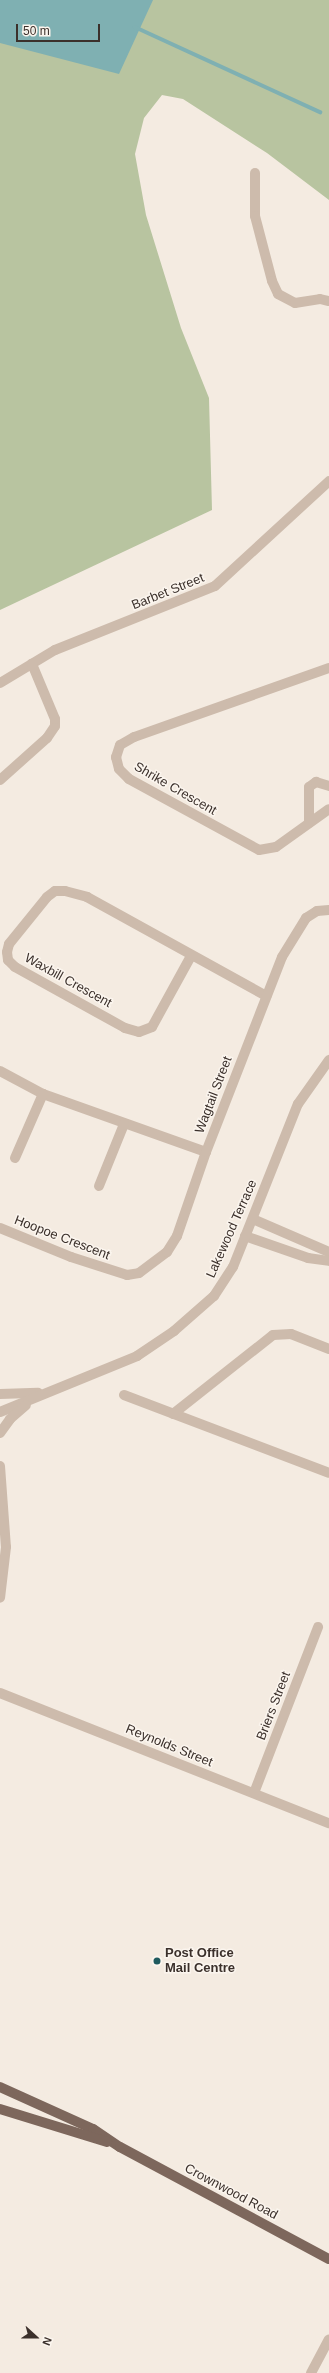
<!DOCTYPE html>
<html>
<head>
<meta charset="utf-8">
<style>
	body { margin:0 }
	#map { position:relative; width:329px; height:2373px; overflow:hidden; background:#f4ebe1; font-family:Helvetica,sans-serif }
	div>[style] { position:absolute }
	.green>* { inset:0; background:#b8c4a0 }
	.water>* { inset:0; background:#7fb0b2 }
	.stream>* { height:3.5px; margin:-1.75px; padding:0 1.75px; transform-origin:1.75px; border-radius:1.75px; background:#7fb0b2 }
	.minor>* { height:10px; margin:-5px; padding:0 5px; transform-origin:5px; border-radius:5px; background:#cdbbac }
	.major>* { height:10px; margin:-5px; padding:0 5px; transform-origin:5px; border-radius:5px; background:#7d675c }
	.dots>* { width:11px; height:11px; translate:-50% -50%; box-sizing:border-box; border:2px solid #fbf5ee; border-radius:50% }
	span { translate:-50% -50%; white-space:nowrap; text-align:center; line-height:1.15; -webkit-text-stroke:3px #fbf5ee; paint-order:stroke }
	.street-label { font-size:13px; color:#3b302b }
	.poi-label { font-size:13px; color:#3b302b; font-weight:700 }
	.left { translate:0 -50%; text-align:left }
	.north { position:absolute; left:16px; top:2317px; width:40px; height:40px; -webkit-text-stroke:3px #fbf5ee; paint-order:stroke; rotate:111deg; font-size:11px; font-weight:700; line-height:16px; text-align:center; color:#3b302b }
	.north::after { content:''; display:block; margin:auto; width:14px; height:18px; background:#3b302b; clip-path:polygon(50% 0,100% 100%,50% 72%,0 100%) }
	.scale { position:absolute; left:16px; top:24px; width:84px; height:18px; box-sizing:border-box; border:2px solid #3b302b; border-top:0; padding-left:5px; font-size:12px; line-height:14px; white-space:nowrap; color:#3b302b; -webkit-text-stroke:3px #fbf5ee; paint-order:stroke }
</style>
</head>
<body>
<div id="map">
	<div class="green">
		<div style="clip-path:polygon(0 0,329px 0,329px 200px,267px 153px,183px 99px,162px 95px,144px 118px,135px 154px,146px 215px,181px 328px,209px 398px,212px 510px,0 610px)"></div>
	</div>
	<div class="water">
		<div style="clip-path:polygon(0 0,153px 0,119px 74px,0 43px)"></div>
	</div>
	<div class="stream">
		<div style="left:135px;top:27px;width:204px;rotate:24.7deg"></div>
	</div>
	<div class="minor">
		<div style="left:255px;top:173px;width:43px;rotate:90deg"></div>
		<div style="left:255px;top:216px;width:67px;rotate:75.3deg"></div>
		<div style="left:272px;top:281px;width:14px;rotate:65deg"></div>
		<div style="left:278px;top:294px;width:19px;rotate:28deg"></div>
		<div style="left:295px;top:303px;width:25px;rotate:-9deg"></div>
		<div style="left:320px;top:299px;width:9px;rotate:13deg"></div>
		<div style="left:329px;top:668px;width:207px;rotate:160.5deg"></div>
		<div style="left:134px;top:737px;width:16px;rotate:150deg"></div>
		<div style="left:120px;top:745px;width:13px;rotate:108deg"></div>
		<div style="left:116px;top:757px;width:12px;rotate:76deg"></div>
		<div style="left:119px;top:769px;width:14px;rotate:45deg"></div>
		<div style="left:129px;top:779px;width:148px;rotate:28.6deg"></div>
		<div style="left:259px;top:850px;width:17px;rotate:-10deg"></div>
		<div style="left:276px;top:847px;width:65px;rotate:-35.6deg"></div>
		<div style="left:0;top:683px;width:64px;rotate:-31deg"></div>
		<div style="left:55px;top:650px;width:172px;rotate:-21.8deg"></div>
		<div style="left:215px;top:586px;width:155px;rotate:-42.6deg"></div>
		<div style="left:0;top:780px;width:63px;rotate:-41.8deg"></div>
		<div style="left:47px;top:738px;width:14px;rotate:-56deg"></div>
		<div style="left:55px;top:726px;width:7px;rotate:-90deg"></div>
		<div style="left:55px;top:719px;width:60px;rotate:-112.7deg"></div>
		<div style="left:309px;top:823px;width:36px;rotate:-90deg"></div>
		<div style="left:309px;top:787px;width:9px;rotate:-36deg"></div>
		<div style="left:316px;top:782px;width:14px;rotate:17deg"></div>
		<div style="left:191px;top:956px;width:81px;rotate:118.8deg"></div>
		<div style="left:152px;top:1027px;width:14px;rotate:159deg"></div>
		<div style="left:139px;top:1032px;width:15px;rotate:-164deg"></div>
		<div style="left:125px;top:1028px;width:126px;rotate:-151deg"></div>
		<div style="left:15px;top:967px;width:10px;rotate:-135deg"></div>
		<div style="left:8px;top:960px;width:8px;rotate:-97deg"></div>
		<div style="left:7px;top:952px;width:8px;rotate:-76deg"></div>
		<div style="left:9px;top:944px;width:60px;rotate:-51deg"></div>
		<div style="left:47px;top:897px;width:10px;rotate:-37deg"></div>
		<div style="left:55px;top:891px;width:10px"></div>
		<div style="left:65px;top:891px;width:23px;rotate:15deg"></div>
		<div style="left:87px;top:897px;width:205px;rotate:28.9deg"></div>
		<div style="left:0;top:1071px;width:49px;rotate:28.1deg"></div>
		<div style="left:43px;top:1094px;width:173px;rotate:19.6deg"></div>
		<div style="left:15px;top:1158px;width:70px;rotate:-66.4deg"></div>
		<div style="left:99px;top:1186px;width:67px;rotate:-68deg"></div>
		<div style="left:253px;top:1219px;width:83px;rotate:23.5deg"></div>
		<div style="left:0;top:1228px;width:77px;rotate:22.2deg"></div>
		<div style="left:71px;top:1257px;width:59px;rotate:17.8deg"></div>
		<div style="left:127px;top:1275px;width:12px;rotate:-9deg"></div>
		<div style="left:139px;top:1273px;width:35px;rotate:-37deg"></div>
		<div style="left:167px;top:1252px;width:19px;rotate:-58deg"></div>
		<div style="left:177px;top:1236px;width:89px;rotate:-71deg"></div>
		<div style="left:206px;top:1152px;width:209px;rotate:-68.7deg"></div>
		<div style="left:282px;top:957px;width:46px;rotate:-58.4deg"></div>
		<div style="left:306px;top:918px;width:13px;rotate:-32deg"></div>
		<div style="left:317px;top:911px;width:12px;rotate:-5deg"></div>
		<div style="left:245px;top:1236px;width:67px;rotate:19.2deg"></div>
		<div style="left:308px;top:1258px;width:21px;rotate:8deg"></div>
		<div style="left:0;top:1394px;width:38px;rotate:-2deg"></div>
		<div style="left:124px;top:1395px;width:219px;rotate:20.8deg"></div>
		<div style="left:0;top:1412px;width:148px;rotate:-22.2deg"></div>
		<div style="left:137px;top:1356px;width:45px;rotate:-34deg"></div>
		<div style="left:174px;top:1331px;width:53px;rotate:-41.2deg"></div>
		<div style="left:214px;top:1296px;width:35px;rotate:-57deg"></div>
		<div style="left:233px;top:1267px;width:175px;rotate:-68.3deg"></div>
		<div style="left:298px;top:1104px;width:54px;rotate:-54.8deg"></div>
		<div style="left:173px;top:1414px;width:127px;rotate:-38.3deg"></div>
		<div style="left:273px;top:1335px;width:18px;rotate:-3deg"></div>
		<div style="left:291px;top:1334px;width:41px;rotate:21.5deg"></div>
		<div style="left:0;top:1433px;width:17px;rotate:-54deg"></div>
		<div style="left:10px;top:1419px;width:21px;rotate:-41deg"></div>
		<div style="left:0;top:1466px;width:81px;rotate:85.8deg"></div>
		<div style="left:6px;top:1547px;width:51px;rotate:96.7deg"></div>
		<div style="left:0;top:1693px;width:354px;rotate:21.6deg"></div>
		<div style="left:254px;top:1793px;width:178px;rotate:-68.9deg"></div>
		<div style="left:311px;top:2373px;width:38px;rotate:-62deg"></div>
	</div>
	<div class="major">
		<div style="left:0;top:2087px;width:102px;rotate:24.3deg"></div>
		<div style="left:93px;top:2129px;width:32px;rotate:34deg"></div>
		<div style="left:120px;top:2147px;width:237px;rotate:28.2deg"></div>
		<div style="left:0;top:2109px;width:112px;rotate:17.1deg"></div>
	</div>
	<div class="dots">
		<div style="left:157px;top:1961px;background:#1f5a5e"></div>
	</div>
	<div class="street-label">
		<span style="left:168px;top:592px;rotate:-22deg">Barbet Street</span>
		<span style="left:175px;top:789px;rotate:30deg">Shrike Crescent</span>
		<span style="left:68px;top:981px;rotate:29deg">Waxbill Crescent</span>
		<span style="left:214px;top:1095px;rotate:-69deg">Wagtail Street</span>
		<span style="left:232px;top:1229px;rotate:-66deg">Lakewood Terrace</span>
		<span style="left:62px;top:1238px;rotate:21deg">Hoopoe Crescent</span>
		<span style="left:274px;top:1706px;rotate:-69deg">Briers Street</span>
		<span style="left:169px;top:1746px;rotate:22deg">Reynolds Street</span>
		<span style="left:231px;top:2192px;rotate:28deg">Crownwood Road</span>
	</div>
	<div class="poi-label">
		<span class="left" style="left:165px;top:1961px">Post Office<br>Mail Centre</span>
	</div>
	<div class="north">N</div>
	<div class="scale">50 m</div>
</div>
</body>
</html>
